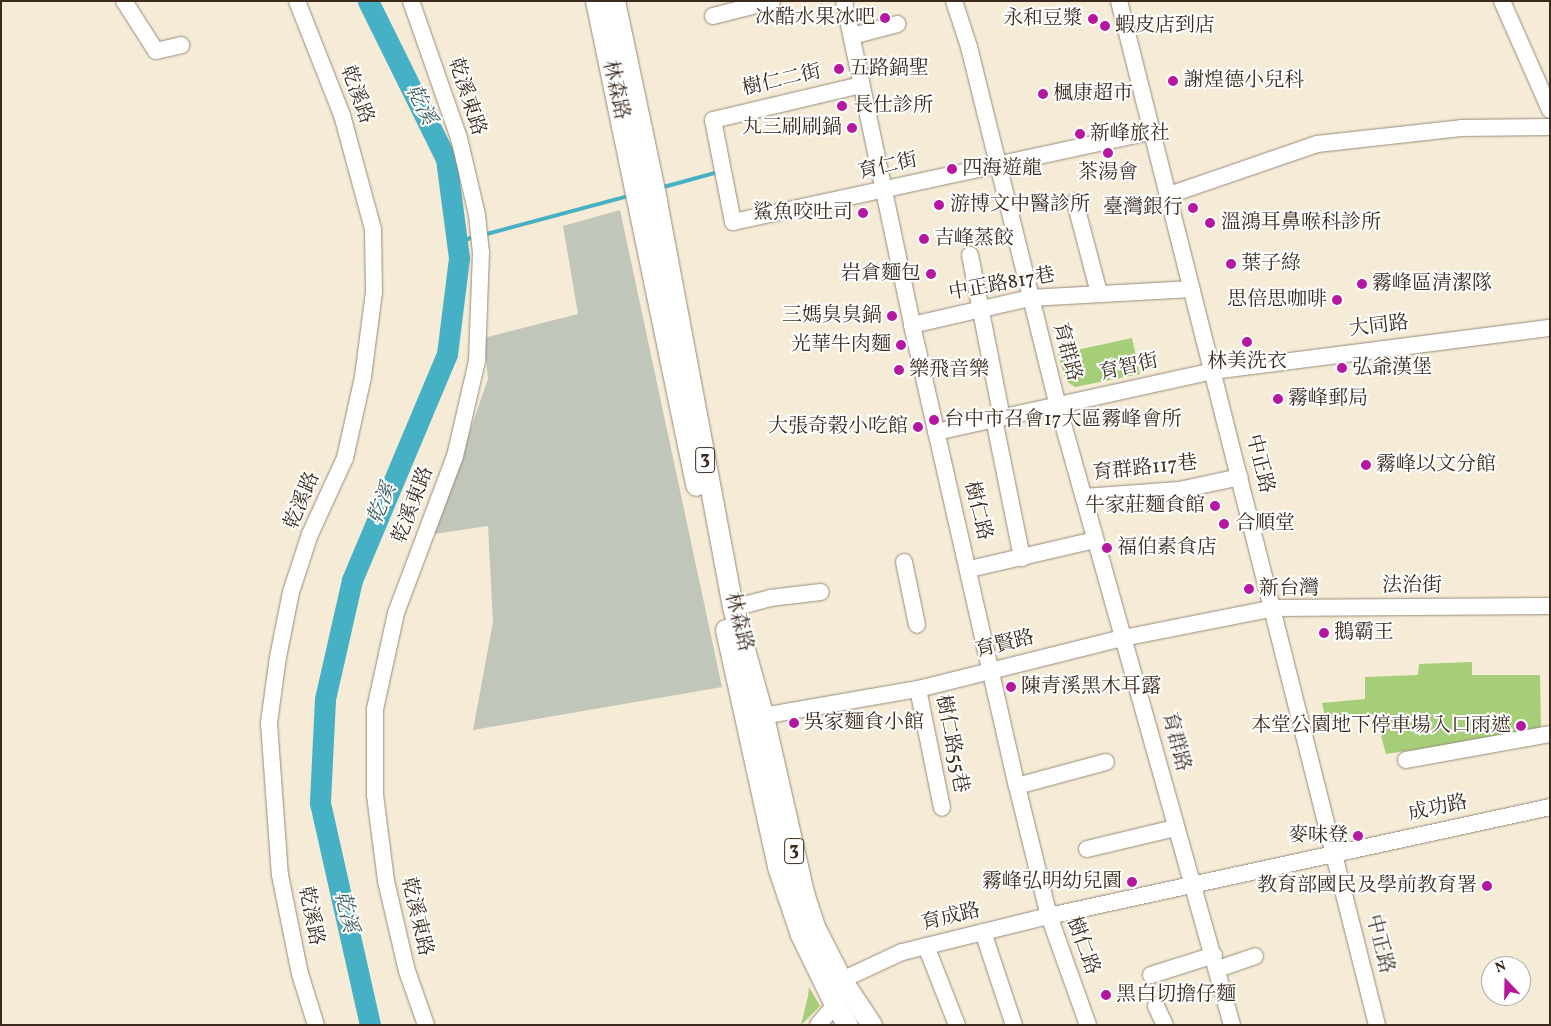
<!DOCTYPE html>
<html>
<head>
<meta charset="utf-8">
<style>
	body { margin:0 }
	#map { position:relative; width:1551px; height:1026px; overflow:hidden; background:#f6ebd7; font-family:Vollkorn,"Noto Serif TC",serif }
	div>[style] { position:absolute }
	.industrial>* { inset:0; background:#c1c6ba }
	.green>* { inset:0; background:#a6ce79 }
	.stream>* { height:4px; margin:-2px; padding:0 2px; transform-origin:2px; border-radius:2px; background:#46b1c4 }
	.river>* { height:21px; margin:-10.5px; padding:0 10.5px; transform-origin:10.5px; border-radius:10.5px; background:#46b1c4 }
	.roads { filter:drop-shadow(0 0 1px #988a7a) drop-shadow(0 0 1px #988a7a) }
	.minor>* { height:16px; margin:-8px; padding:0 8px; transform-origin:8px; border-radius:8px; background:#fff }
	.major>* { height:20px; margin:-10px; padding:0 10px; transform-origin:10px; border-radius:10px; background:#fff }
	.dots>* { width:14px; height:14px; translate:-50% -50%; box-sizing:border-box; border:2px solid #fff; border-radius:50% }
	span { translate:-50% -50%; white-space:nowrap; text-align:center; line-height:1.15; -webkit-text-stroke:4px #fff; paint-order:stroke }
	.shield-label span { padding:1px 4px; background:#fff; border:1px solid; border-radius:4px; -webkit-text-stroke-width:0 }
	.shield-label { font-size:19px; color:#3b2a1e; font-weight:700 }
	.poi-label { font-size:20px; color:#3b2a1e }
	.right { translate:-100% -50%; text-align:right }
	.left { translate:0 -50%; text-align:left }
	.street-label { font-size:20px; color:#3b2a1e }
	.water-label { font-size:21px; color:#3f6060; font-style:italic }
	.frame { position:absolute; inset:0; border:2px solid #3b2a1e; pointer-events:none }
	.north { position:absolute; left:1481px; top:956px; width:50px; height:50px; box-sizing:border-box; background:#fff; border:1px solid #b1aaa5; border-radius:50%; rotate:339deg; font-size:14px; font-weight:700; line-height:20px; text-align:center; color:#3b2a1e }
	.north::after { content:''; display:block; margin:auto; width:18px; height:22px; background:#b5179e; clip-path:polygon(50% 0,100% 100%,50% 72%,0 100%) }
</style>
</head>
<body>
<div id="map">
	<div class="industrial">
		<div style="clip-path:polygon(620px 210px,722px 687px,473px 730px,493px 622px,488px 526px,434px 534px,488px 379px,484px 338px,578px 314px,563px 226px)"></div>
	</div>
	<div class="green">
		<div style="clip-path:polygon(1132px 338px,1140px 374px,1075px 387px,1066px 381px,1058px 354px)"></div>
		<div style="clip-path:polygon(1472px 662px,1472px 675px,1540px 675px,1541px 730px,1386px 754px,1375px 714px,1326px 720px,1322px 703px,1365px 699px,1365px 677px,1418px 675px,1419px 664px)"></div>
		<div style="clip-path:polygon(809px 987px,820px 1006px,801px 1025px,808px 996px)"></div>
	</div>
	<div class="stream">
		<div style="left:660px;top:188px;width:60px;rotate:-15.4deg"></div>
		<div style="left:483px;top:235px;width:151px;rotate:-15deg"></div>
		<div style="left:457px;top:242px;width:18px;rotate:-16deg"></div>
	</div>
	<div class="river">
		<div style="left:368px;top:1px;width:176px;rotate:63.7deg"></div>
		<div style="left:446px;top:159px;width:100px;rotate:82.5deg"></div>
		<div style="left:459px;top:258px;width:97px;rotate:97.1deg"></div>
		<div style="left:447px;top:354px;width:245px;rotate:112.8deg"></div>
		<div style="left:352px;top:580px;width:122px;rotate:102.8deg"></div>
		<div style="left:325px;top:699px;width:104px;rotate:92.8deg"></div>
		<div style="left:320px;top:803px;width:228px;rotate:77.3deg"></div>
	</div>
	<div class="roads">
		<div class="minor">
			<div style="left:124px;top:1px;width:59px;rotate:57.4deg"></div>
			<div style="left:156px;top:51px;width:26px;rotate:-13deg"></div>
			<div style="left:297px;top:1px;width:123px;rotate:68.5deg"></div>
			<div style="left:342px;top:115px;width:118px;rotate:74.8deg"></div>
			<div style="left:373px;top:229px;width:63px;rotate:89.1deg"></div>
			<div style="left:374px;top:292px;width:86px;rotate:97.4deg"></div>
			<div style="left:363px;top:377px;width:83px;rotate:102.5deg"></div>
			<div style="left:345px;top:458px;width:84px;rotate:114.7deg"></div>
			<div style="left:310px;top:534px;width:61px;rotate:108.1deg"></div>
			<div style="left:291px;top:592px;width:66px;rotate:101.3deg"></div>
			<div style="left:278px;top:657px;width:67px;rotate:97.8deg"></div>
			<div style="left:269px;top:723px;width:152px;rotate:85.9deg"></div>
			<div style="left:280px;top:875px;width:101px;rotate:78.6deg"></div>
			<div style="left:300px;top:974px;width:53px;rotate:72.6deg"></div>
			<div style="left:411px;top:1px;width:145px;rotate:70.7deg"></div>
			<div style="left:459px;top:138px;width:79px;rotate:76.8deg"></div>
			<div style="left:477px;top:215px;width:37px;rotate:84deg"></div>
			<div style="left:481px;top:252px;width:109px;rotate:92.1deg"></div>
			<div style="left:477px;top:361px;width:98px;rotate:103deg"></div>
			<div style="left:455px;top:456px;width:168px;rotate:110.6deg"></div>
			<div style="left:396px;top:613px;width:98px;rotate:102.3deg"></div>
			<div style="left:375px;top:709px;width:86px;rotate:90deg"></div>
			<div style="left:375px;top:795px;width:87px;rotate:82.7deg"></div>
			<div style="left:386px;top:881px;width:92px;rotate:76.9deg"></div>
			<div style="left:407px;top:971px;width:57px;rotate:70.6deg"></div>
			<div style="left:844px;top:1px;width:331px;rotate:78.1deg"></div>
			<div style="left:912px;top:325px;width:473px;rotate:77.2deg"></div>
			<div style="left:1017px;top:786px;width:134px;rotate:76.2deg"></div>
			<div style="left:1049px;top:916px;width:116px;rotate:70.3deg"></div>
			<div style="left:954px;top:1px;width:48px;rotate:71.9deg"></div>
			<div style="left:969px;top:47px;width:370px;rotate:76.1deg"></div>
			<div style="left:1058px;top:406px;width:643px;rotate:74.3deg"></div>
			<div style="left:1119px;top:1px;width:1056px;rotate:75.86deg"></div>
			<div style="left:1502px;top:1px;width:119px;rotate:66.2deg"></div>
			<div style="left:713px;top:16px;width:61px;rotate:-14.3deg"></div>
			<div style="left:852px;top:36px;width:47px;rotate:-14.9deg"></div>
			<div style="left:861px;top:85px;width:152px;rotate:166.7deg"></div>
			<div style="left:713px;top:120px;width:104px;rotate:78.9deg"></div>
			<div style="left:733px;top:222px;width:430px;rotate:-12.2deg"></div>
			<div style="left:1169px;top:195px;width:157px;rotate:-19deg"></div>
			<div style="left:1317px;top:144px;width:145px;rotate:-6.3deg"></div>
			<div style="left:1461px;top:128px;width:89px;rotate:-0.6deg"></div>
			<div style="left:1075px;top:202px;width:94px;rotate:75.2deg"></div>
			<div style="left:970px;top:255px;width:166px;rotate:78.9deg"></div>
			<div style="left:912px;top:325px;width:121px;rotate:-12.9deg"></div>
			<div style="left:1030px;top:298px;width:162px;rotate:-3.2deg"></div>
			<div style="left:994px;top:419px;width:142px;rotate:78.6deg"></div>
			<div style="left:936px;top:432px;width:284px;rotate:-12.4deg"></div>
			<div style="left:1213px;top:371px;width:340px;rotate:-7.3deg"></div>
			<div style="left:1084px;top:497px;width:95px;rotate:-4.2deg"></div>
			<div style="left:1179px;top:490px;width:62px;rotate:-12deg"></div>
			<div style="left:904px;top:562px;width:64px;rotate:78.3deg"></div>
			<div style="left:970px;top:569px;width:128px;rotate:-13.1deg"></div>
			<div style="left:733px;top:608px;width:38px;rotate:-15deg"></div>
			<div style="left:770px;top:598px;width:51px;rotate:-6.7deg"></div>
			<div style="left:918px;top:689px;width:121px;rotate:78.6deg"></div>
			<div style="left:751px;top:718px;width:169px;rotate:-9.9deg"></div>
			<div style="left:918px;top:689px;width:211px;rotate:-14deg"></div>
			<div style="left:1123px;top:638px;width:154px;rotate:-11.2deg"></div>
			<div style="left:1274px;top:608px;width:276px;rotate:-0.4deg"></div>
			<div style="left:1406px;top:760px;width:146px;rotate:-10.2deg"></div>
			<div style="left:1017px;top:786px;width:92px;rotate:-15.1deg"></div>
			<div style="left:1087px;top:849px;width:90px;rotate:-13.4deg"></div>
			<div style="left:983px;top:932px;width:98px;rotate:71.6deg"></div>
			<div style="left:926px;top:946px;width:85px;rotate:68.6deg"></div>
			<div style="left:1218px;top:969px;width:39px;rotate:-19deg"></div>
			<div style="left:1151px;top:975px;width:66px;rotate:-17.6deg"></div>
			<div style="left:1156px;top:1006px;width:21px;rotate:65deg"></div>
			<div style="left:818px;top:1025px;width:26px;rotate:-50deg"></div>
			<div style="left:835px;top:1005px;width:26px;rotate:-74deg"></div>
			<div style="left:842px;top:980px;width:66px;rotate:-25deg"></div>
			<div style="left:902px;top:952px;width:151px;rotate:-13.8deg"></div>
			<div style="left:1049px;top:916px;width:513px;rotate:-12.27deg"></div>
		</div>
		<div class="major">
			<div style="left:596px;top:1px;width:495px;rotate:78.3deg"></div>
			<div style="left:615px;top:1px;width:204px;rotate:78.1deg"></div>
			<div style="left:657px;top:201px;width:414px;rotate:79.4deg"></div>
			<div style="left:733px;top:608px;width:113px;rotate:74.1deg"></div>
			<div style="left:764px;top:717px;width:180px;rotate:77.2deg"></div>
			<div style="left:804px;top:893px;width:38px;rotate:72deg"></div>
			<div style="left:816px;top:929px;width:57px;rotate:63deg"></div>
			<div style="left:842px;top:980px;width:54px;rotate:56.3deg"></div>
			<div style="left:726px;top:630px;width:243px;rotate:77.6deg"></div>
			<div style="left:778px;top:867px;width:72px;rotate:71.3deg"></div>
			<div style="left:801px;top:935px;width:78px;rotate:64.1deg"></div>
			<div style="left:835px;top:1005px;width:24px;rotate:57deg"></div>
		</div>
	</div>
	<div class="dots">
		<div style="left:885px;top:18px;background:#b5179e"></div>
		<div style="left:1093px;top:19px;background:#b5179e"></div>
		<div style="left:1105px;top:26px;background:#b5179e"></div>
		<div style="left:839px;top:69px;background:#b5179e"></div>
		<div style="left:1173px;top:81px;background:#b5179e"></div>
		<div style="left:1043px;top:94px;background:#b5179e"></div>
		<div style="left:842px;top:106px;background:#b5179e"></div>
		<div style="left:852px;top:128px;background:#b5179e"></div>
		<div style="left:1080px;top:134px;background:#b5179e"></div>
		<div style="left:1108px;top:153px;background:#b5179e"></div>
		<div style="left:952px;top:169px;background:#b5179e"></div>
		<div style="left:939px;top:205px;background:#b5179e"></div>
		<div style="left:1193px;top:208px;background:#b5179e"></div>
		<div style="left:863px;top:213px;background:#b5179e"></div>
		<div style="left:1210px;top:223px;background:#b5179e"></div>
		<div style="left:924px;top:239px;background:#b5179e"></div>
		<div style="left:1231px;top:264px;background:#b5179e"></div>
		<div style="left:931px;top:274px;background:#b5179e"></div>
		<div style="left:1362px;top:284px;background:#b5179e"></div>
		<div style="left:1337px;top:300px;background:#b5179e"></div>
		<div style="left:892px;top:316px;background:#b5179e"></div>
		<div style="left:1247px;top:342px;background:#b5179e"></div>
		<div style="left:901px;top:345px;background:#b5179e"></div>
		<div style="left:1342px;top:368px;background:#b5179e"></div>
		<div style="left:899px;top:370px;background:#b5179e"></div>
		<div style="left:1278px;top:399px;background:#b5179e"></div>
		<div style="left:934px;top:420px;background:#b5179e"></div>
		<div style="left:918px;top:427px;background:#b5179e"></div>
		<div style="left:1366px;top:465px;background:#b5179e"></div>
		<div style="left:1215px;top:506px;background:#b5179e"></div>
		<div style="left:1224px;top:524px;background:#b5179e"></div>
		<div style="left:1107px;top:548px;background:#b5179e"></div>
		<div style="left:1249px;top:589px;background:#b5179e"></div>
		<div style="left:1324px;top:633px;background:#b5179e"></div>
		<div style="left:1011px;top:687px;background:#b5179e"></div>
		<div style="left:794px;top:723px;background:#b5179e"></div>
		<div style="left:1521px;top:726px;background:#b5179e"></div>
		<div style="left:1358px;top:836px;background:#b5179e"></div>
		<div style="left:1132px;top:882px;background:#b5179e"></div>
		<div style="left:1487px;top:886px;background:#b5179e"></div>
		<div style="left:1106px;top:995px;background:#b5179e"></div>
	</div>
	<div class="shield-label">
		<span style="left:705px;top:460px">3</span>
		<span style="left:794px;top:851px">3</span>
	</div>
	<div class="poi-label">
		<span class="right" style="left:875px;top:18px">冰酷水果冰吧</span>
		<span class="right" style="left:1083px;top:19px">永和豆漿</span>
		<span class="left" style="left:1115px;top:26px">蝦皮店到店</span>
		<span class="left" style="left:849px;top:69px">五路鍋聖</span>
		<span class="left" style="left:1184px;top:81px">謝煌德小兒科</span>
		<span class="left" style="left:1053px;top:94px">楓康超市</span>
		<span class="left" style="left:853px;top:106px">長仕診所</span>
		<span class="right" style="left:842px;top:128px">丸三刷刷鍋</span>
		<span class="left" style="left:1090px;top:134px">新峰旅社</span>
		<span class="left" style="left:962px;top:169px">四海遊龍</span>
		<span style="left:1108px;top:173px">茶湯會</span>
		<span class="left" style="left:950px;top:205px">游博文中醫診所</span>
		<span class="right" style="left:1183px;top:208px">臺灣銀行</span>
		<span class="right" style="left:853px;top:213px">鯊魚咬吐司</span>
		<span class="left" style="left:1221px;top:223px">溫鴻耳鼻喉科診所</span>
		<span class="left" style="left:934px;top:239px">吉峰蒸餃</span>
		<span class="left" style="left:1241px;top:264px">葉子綠</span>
		<span class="right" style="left:921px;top:274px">岩倉麵包</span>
		<span class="left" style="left:1372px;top:284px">霧峰區清潔隊</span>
		<span class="right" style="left:1327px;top:300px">思倍思咖啡</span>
		<span class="right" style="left:882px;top:316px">三媽臭臭鍋</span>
		<span class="right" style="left:891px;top:345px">光華牛肉麵</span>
		<span style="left:1247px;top:362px">林美洗衣</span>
		<span class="left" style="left:1352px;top:368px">弘爺漢堡</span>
		<span class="left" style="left:909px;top:370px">樂飛音樂</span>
		<span class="left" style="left:1288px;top:399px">霧峰郵局</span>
		<span class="left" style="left:944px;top:420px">台中市召會17大區霧峰會所</span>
		<span class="right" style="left:908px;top:427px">大張奇榖小吃館</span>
		<span class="left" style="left:1376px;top:465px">霧峰以文分館</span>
		<span class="right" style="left:1205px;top:506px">牛家莊麵食館</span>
		<span class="left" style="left:1235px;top:524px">合順堂</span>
		<span class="left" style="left:1117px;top:548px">福伯素食店</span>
		<span class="left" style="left:1259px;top:589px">新台灣</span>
		<span class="left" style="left:1334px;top:633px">鵝霸王</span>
		<span class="left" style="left:1021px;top:687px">陳青溪黑木耳露</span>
		<span class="left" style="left:804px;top:723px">吳家麵食小館</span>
		<span class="right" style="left:1511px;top:726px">本堂公園地下停車場入口雨遮</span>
		<span class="right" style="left:1348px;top:836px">麥味登</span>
		<span class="right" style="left:1122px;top:882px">霧峰弘明幼兒園</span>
		<span class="right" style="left:1477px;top:886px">教育部國民及學前教育署</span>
		<span class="left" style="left:1116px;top:995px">黑白切擔仔麵</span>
	</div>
	<div class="street-label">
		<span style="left:782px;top:81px;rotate:-13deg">樹仁二街</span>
		<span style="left:615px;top:90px;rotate:78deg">林森路</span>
		<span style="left:356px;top:95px;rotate:70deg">乾溪路</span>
		<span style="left:466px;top:97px;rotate:72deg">乾溪東路</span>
		<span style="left:888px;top:167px;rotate:-13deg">育仁街</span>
		<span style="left:1002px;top:285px;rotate:-10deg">中正路817巷</span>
		<span style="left:1379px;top:327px;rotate:-7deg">大同路</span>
		<span style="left:1066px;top:352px;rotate:75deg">育群路</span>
		<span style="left:1129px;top:368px;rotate:-13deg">育智街</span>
		<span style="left:1259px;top:464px;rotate:76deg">中正路</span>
		<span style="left:1145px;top:469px;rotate:-6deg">育群路117巷</span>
		<span style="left:303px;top:501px;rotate:-67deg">乾溪路</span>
		<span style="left:414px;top:505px;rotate:-69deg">乾溪東路</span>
		<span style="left:977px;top:511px;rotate:76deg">樹仁路</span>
		<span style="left:1412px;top:586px">法治街</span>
		<span style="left:738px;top:622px;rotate:76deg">林森路</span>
		<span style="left:1005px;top:645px;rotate:-14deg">育賢路</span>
		<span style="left:1175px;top:742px;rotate:75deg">育群路</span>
		<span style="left:951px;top:744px;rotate:79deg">樹仁路55巷</span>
		<span style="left:1438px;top:809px;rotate:-12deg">成功路</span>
		<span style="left:310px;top:916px;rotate:79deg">乾溪路</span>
		<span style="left:416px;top:917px;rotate:77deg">乾溪東路</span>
		<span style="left:951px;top:918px;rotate:-14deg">育成路</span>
		<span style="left:1379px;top:944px;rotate:76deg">中正路</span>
		<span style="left:1082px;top:946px;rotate:70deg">樹仁路</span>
	</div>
	<div class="water-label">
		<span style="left:420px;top:105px;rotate:64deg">乾溪</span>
		<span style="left:383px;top:504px;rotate:-67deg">乾溪</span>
		<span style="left:345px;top:912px;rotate:77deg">乾溪</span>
	</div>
	<div class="frame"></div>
	<div class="north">N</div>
</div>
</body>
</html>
